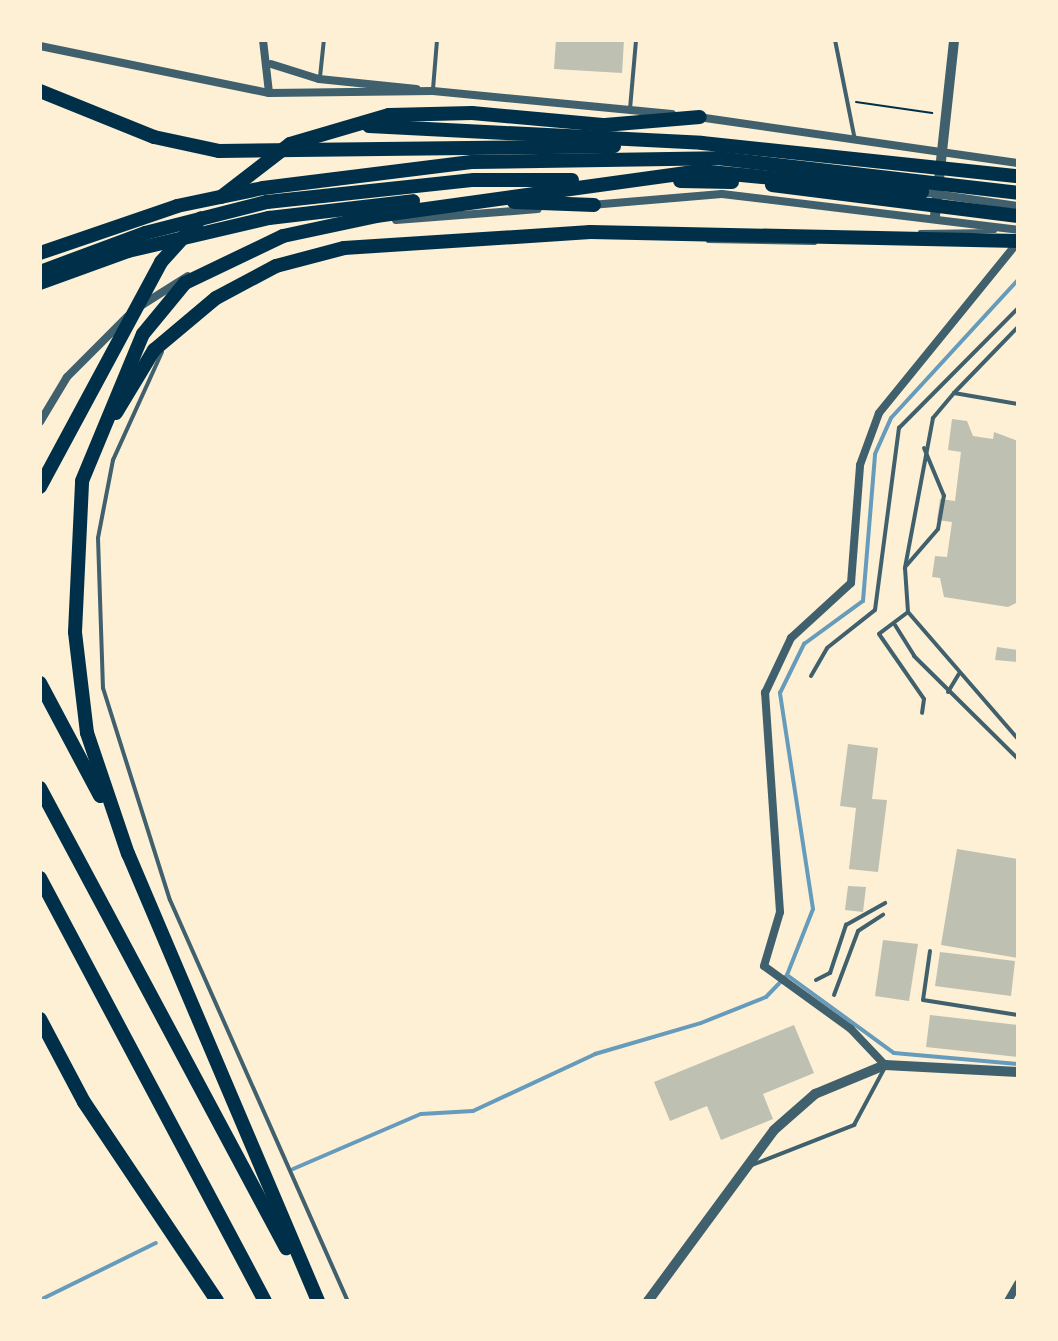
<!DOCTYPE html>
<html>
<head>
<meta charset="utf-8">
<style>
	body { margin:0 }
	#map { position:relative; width:1058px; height:1341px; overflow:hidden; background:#fdf0d5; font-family:Raleway,sans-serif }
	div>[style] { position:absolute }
	.stream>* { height:4px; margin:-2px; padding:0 2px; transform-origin:2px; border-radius:2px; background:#669bbc }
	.building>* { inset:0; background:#bec0b2 }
	.path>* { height:2px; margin:-1px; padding:0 1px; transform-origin:1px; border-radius:1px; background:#003049 }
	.service>* { height:4px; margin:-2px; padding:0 2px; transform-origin:2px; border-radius:2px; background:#3f606c }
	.minor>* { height:8px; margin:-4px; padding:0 4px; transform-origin:4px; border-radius:4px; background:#3f606c }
	.tertiary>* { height:10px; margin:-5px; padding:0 5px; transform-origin:5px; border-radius:5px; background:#3f606c }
	.motorway>* { height:14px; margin:-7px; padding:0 7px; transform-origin:7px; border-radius:7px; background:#003049 }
	span { translate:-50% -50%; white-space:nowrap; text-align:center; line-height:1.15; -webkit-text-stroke:6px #fdf0d5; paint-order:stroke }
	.frame { position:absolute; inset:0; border:42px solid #fdf0d5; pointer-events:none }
</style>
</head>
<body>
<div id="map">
	<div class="stream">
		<div style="left:787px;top:975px;width:132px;rotate:36.1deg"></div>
		<div style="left:894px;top:1053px;width:124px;rotate:5.1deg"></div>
		<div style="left:293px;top:1169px;width:139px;rotate:-23.3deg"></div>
		<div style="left:421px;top:1114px;width:52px;rotate:-3.3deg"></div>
		<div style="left:473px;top:1111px;width:135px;rotate:-25deg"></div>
		<div style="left:595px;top:1054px;width:110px;rotate:-16.3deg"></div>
		<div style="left:701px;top:1023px;width:70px;rotate:-21.8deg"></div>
		<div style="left:766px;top:997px;width:30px;rotate:-46deg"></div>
		<div style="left:787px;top:975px;width:71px;rotate:-68.5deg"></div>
		<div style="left:813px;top:909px;width:219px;rotate:-98.7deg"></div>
		<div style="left:780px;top:693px;width:55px;rotate:-63.9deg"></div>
		<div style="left:804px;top:644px;width:73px;rotate:-36.1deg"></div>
		<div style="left:863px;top:601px;width:147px;rotate:-85.3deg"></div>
		<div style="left:875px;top:454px;width:39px;rotate:-66deg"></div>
		<div style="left:891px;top:418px;width:188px;rotate:-47.4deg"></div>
		<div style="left:40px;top:1300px;width:129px;rotate:-26.2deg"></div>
	</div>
	<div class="building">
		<div style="clip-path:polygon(556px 40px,624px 40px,622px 73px,554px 69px)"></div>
		<div style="clip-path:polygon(952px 419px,967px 421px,973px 436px,993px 439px,994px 432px,1018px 441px,1018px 602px,1008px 607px,944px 597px,940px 578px,932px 577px,935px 556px,947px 557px,952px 522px,937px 520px,940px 499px,955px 501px,961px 452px,948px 450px)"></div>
		<div style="clip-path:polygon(997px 647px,1018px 650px,1018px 662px,995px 660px)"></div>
		<div style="clip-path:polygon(848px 744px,878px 748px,872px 799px,887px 800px,878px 872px,849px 869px,856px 808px,840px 806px)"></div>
		<div style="clip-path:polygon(957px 849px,1018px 859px,1018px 958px,941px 945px)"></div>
		<div style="clip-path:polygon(848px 886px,866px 887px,863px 912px,845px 910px)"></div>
		<div style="clip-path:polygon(883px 940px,918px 944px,909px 1001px,875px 996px)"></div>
		<div style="clip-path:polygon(940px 952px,1015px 961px,1011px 996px,935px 986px)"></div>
		<div style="clip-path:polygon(930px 1015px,1018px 1025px,1018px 1057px,926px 1047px)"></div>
		<div style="clip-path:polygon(794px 1025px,814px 1073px,763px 1094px,773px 1119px,721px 1140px,707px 1106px,670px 1121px,654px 1082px)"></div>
	</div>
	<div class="path">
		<div style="left:856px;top:102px;width:77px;rotate:8.2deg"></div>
	</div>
	<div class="service">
		<div style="left:835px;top:40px;width:102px;rotate:78.7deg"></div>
		<div style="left:320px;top:77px;width:37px;rotate:-84deg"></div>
		<div style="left:433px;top:89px;width:49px;rotate:-85.3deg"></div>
		<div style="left:630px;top:109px;width:69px;rotate:-85deg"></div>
		<div style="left:920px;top:232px;width:75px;rotate:-0.8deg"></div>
		<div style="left:708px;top:241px;width:107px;rotate:1.1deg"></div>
		<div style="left:162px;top:352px;width:119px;rotate:114.4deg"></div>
		<div style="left:113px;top:460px;width:79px;rotate:100.9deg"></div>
		<div style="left:98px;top:538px;width:150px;rotate:88.1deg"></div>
		<div style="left:103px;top:688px;width:222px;rotate:72.5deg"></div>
		<div style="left:170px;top:900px;width:439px;rotate:66.1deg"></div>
		<div style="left:954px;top:393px;width:92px;rotate:-45.9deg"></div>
		<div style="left:1018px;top:404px;width:65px;rotate:-170.2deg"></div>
		<div style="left:954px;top:393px;width:33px;rotate:130deg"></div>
		<div style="left:933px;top:418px;width:153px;rotate:100.6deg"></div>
		<div style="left:905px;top:568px;width:44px;rotate:86.1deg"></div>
		<div style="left:908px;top:612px;width:168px;rotate:49.1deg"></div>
		<div style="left:906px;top:566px;width:49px;rotate:-49.1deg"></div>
		<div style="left:938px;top:529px;width:34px;rotate:-80deg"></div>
		<div style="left:944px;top:496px;width:52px;rotate:-112.6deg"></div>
		<div style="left:908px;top:612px;width:36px;rotate:143deg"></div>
		<div style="left:879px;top:634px;width:79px;rotate:55.3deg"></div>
		<div style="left:924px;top:699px;width:14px;rotate:98deg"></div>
		<div style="left:895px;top:625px;width:36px;rotate:58deg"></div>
		<div style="left:914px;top:656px;width:146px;rotate:44.7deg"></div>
		<div style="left:811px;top:676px;width:32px;rotate:-60deg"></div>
		<div style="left:827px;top:648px;width:61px;rotate:-38.4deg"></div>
		<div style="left:875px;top:610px;width:184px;rotate:-82.5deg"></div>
		<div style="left:899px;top:428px;width:169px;rotate:-45.2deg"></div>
		<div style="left:948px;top:692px;width:21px;rotate:-59deg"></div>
		<div style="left:930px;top:951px;width:49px;rotate:98.1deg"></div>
		<div style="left:923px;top:1000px;width:96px;rotate:9deg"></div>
		<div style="left:816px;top:980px;width:16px;rotate:-27deg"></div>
		<div style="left:830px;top:973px;width:51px;rotate:-71.6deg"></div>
		<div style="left:846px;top:925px;width:45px;rotate:-29.4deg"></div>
		<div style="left:834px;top:995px;width:68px;rotate:-69.4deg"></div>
		<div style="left:858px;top:931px;width:30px;rotate:-33deg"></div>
		<div style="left:752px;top:1165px;width:110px;rotate:-21.4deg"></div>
		<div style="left:854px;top:1125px;width:64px;rotate:-61.8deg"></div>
	</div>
	<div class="minor">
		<div style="left:263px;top:40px;width:53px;rotate:83.5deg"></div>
		<div style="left:40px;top:46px;width:234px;rotate:11.6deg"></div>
		<div style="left:269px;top:93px;width:164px;rotate:-0.7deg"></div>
		<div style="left:433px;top:91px;width:240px;rotate:5.5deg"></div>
		<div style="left:271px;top:64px;width:50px;rotate:17.4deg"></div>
		<div style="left:319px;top:79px;width:98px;rotate:5.9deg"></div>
		<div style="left:698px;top:117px;width:323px;rotate:8.2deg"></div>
		<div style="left:922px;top:192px;width:97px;rotate:8.3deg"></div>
		<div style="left:591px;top:205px;width:131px;rotate:-4.8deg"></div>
		<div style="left:722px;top:194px;width:298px;rotate:6.9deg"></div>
		<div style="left:396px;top:220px;width:142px;rotate:-4.4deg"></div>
		<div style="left:142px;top:305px;width:54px;rotate:-32.2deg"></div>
		<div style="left:40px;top:422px;width:52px;rotate:-59deg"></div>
		<div style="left:67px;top:377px;width:86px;rotate:-45deg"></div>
		<div style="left:885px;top:1065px;width:50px;rotate:-133.4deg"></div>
		<div style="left:851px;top:1029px;width:107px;rotate:-144.1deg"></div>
		<div style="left:764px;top:966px;width:56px;rotate:-73.5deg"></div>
		<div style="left:780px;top:912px;width:220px;rotate:-93.9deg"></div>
		<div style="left:765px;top:693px;width:61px;rotate:-64.7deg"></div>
		<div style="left:791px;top:638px;width:81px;rotate:-42.5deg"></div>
		<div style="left:851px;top:583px;width:118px;rotate:-85.6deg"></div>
		<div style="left:860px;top:465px;width:55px;rotate:-69.9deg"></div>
		<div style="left:879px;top:413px;width:220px;rotate:-50.9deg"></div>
		<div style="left:1008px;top:1301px;width:20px;rotate:-60deg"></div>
	</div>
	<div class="tertiary">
		<div style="left:935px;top:216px;width:177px;rotate:-83.8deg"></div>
		<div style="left:648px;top:1301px;width:212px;rotate:-53.6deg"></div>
		<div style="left:774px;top:1130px;width:55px;rotate:-41.3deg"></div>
		<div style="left:815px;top:1094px;width:76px;rotate:-22.5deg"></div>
		<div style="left:885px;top:1065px;width:133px;rotate:3deg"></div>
	</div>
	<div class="motorway">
		<div style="left:40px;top:91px;width:123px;rotate:22deg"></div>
		<div style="left:154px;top:137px;width:66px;rotate:12.2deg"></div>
		<div style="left:219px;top:151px;width:395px;rotate:-0.7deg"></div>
		<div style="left:369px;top:126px;width:333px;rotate:2.9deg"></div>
		<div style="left:702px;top:143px;width:318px;rotate:6deg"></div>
		<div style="left:680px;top:181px;width:52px;rotate:1.1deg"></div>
		<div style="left:772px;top:185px;width:248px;rotate:7.2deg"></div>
		<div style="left:221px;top:197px;width:87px;rotate:-37.5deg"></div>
		<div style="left:290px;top:144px;width:103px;rotate:-16.3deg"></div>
		<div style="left:389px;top:115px;width:83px;rotate:-1.4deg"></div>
		<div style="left:472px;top:113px;width:134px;rotate:5.2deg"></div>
		<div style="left:605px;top:125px;width:95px;rotate:-4.8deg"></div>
		<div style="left:514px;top:202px;width:80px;rotate:2.1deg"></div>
		<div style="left:40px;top:253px;width:145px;rotate:-18.9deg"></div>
		<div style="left:177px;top:206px;width:88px;rotate:-11.8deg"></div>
		<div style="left:263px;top:188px;width:212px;rotate:-7.1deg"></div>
		<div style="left:473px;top:162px;width:244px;rotate:-0.9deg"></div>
		<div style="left:717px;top:158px;width:303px;rotate:6.6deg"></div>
		<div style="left:40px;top:272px;width:112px;rotate:-20.4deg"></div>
		<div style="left:145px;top:233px;width:126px;rotate:-14.3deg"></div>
		<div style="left:267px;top:202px;width:208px;rotate:-6.1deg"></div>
		<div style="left:474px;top:180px;width:98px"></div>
		<div style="left:40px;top:283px;width:94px;rotate:-20deg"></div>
		<div style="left:128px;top:251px;width:145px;rotate:-13.2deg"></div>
		<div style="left:269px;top:218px;width:145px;rotate:-6.7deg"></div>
		<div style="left:116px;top:413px;width:74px;rotate:-58.9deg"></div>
		<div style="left:154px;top:350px;width:81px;rotate:-40deg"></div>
		<div style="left:216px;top:298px;width:68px;rotate:-28.1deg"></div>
		<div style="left:276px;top:266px;width:70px;rotate:-14.8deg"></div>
		<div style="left:344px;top:248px;width:247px;rotate:-3.7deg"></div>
		<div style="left:590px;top:232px;width:428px;rotate:1.2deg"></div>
		<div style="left:40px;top:487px;width:255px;rotate:-61.7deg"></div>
		<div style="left:161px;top:262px;width:59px;rotate:-47.7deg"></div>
		<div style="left:40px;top:683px;width:128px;rotate:62deg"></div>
		<div style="left:40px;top:788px;width:522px;rotate:61.86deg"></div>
		<div style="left:40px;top:878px;width:479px;rotate:62deg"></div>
		<div style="left:40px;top:1019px;width:94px;rotate:62.1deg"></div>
		<div style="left:84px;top:1102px;width:239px;rotate:56.2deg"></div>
		<div style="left:318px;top:1301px;width:486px;rotate:-113deg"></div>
		<div style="left:128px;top:854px;width:128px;rotate:-108.7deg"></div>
		<div style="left:87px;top:733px;width:102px;rotate:-96.8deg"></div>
		<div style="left:75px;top:632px;width:151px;rotate:-87.3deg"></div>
		<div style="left:82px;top:481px;width:159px;rotate:-67.5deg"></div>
		<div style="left:143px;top:334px;width:66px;rotate:-50.5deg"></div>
		<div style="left:185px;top:283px;width:109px;rotate:-25.6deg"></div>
		<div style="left:283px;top:236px;width:95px;rotate:-12.1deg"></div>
		<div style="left:376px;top:216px;width:326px;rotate:-7.9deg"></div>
		<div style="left:699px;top:171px;width:224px;rotate:5.4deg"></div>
	</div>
	<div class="frame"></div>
</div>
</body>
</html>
